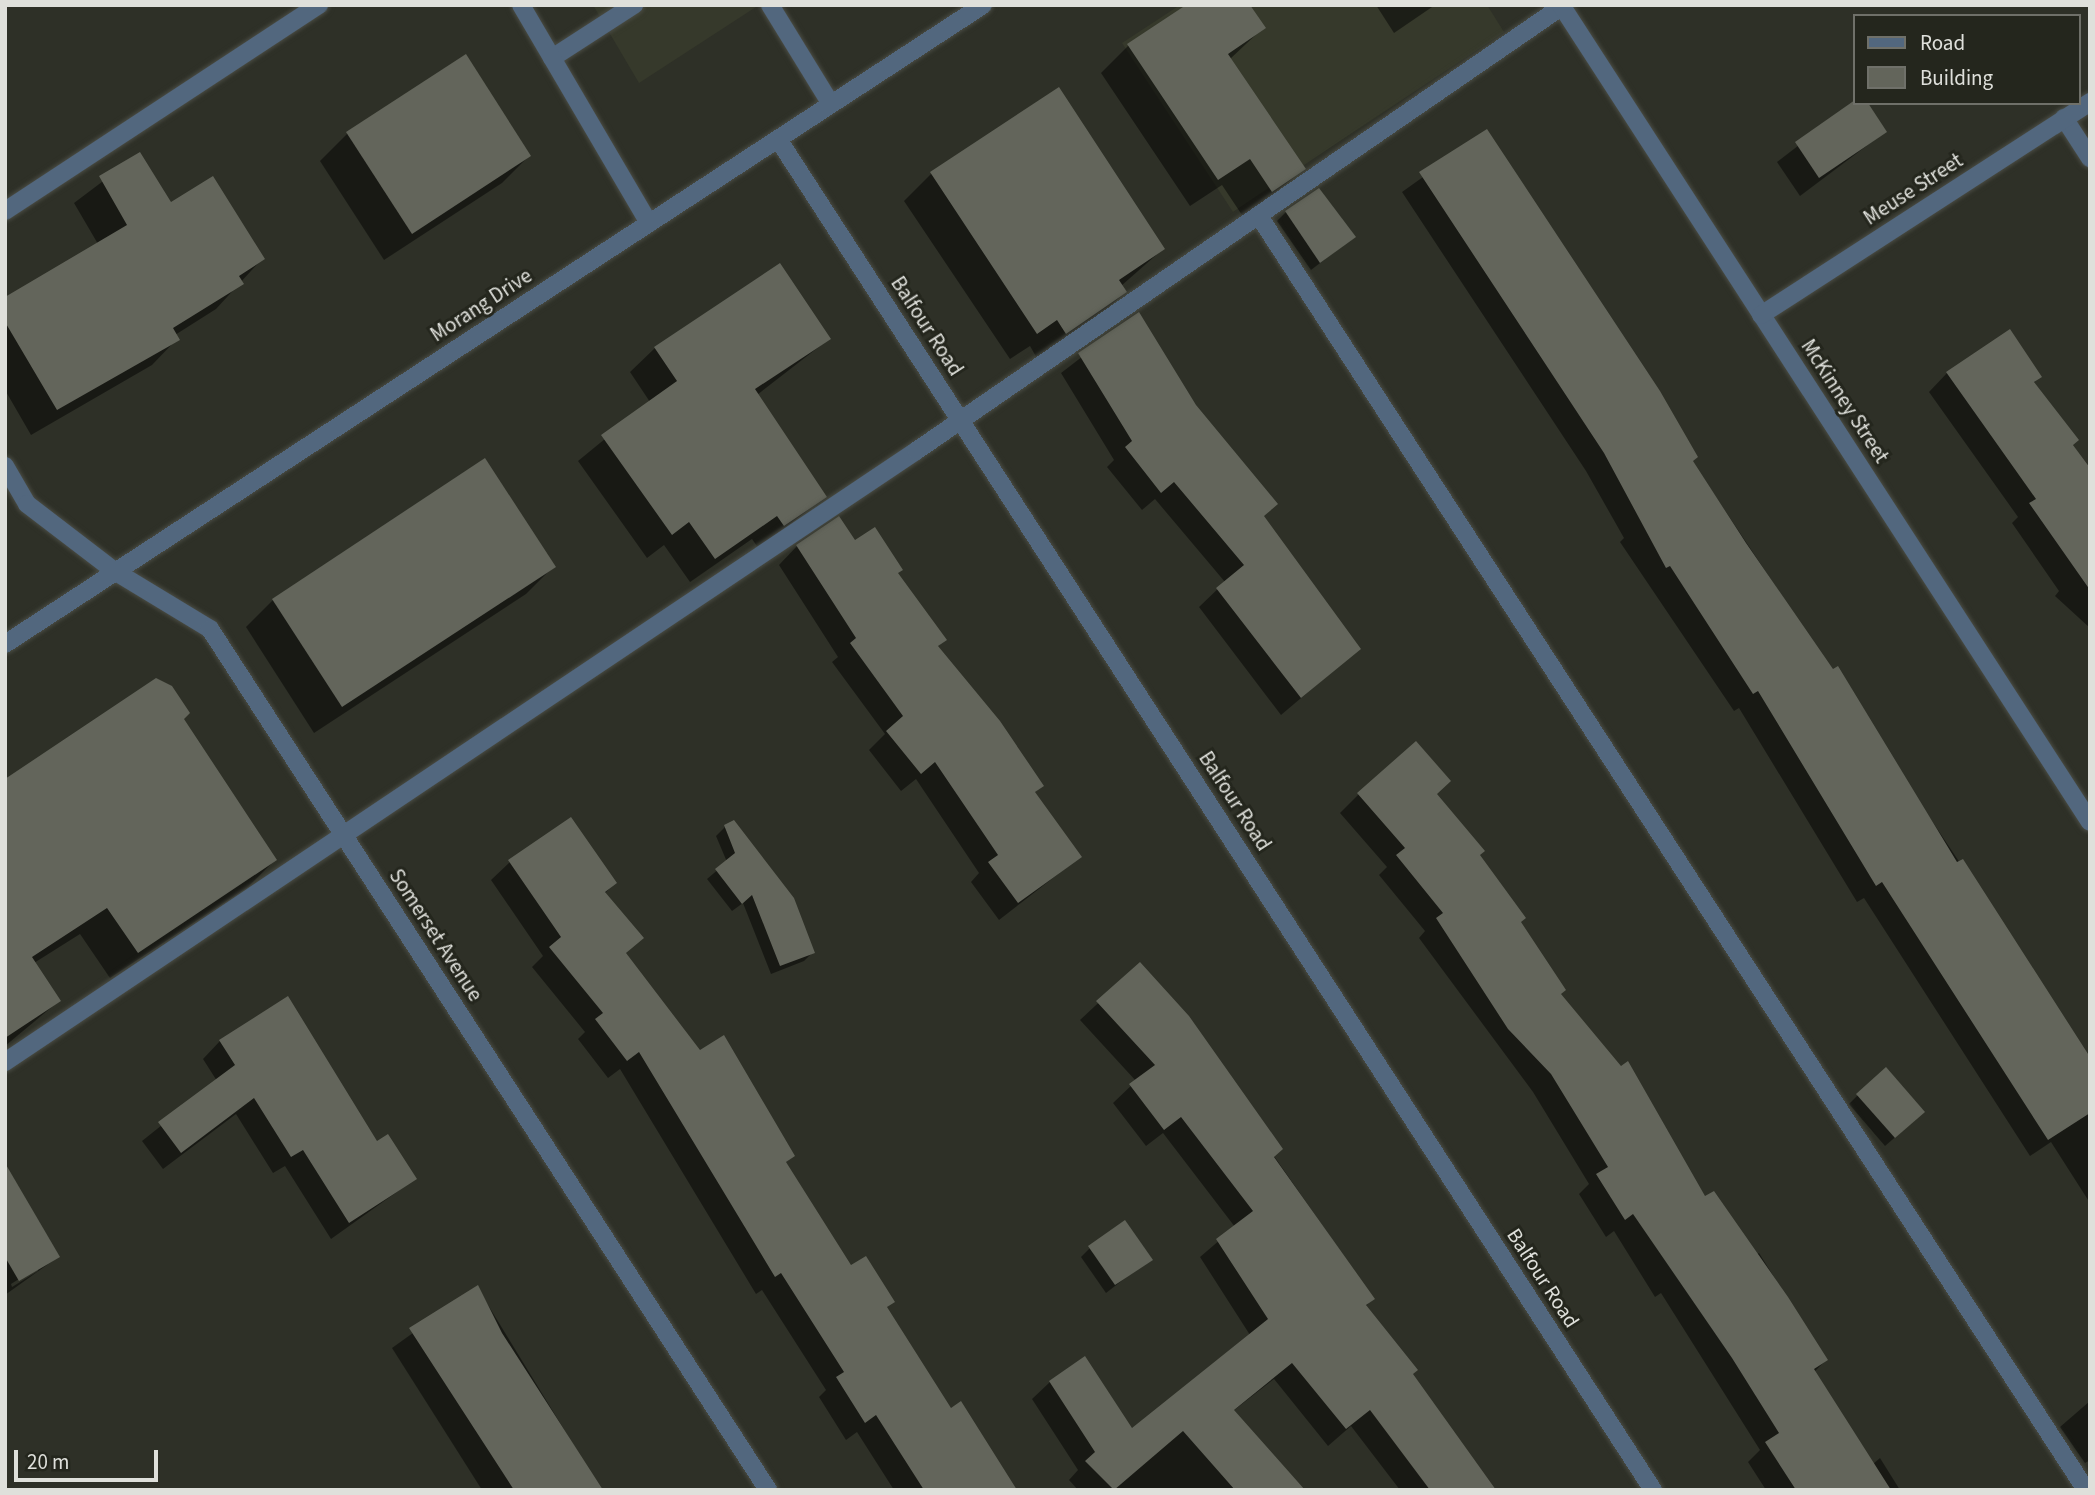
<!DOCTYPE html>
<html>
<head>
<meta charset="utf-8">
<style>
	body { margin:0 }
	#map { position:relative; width:2095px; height:1495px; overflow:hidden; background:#2e3027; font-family:"Source Sans 3",sans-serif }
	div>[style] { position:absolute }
	.built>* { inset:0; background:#36392b }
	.shadow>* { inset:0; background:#0007 }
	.building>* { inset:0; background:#63655b }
	.roads { filter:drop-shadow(0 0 2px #4a4c44) drop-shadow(0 0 2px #4a4c44) }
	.service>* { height:18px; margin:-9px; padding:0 9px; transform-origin:9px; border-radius:9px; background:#52677e }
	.minor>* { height:18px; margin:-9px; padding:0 9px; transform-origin:9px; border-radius:9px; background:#52677e }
	.tertiary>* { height:18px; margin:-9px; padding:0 9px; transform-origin:9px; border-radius:9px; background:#52677e }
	span { translate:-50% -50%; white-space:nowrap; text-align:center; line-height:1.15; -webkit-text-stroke:6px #24261d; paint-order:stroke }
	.street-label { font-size:21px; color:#dfe0db }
	.frame { position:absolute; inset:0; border:7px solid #dfe0db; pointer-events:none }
	.legend { position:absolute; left:1853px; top:14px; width:228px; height:91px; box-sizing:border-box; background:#24261d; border:2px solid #6f7069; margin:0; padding:9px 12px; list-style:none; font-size:21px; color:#dfe0db }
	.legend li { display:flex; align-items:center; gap:14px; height:35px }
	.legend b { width:35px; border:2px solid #6f7069 }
	.scale { position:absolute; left:14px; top:1450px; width:144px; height:32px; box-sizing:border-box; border:4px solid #dfe0db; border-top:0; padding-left:9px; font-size:21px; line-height:24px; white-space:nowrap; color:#dfe0db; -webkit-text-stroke:5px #24261d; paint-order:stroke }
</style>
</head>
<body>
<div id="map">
	<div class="built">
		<div style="clip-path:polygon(593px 5px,759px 5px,639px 83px)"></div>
		<div style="clip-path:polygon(1180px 5px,1487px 5px,1504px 32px,1233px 212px,1122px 43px)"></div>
	</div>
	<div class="shadow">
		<div style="clip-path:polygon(1376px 5px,1435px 5px,1394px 33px)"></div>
		<div style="clip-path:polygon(1263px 28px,1230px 59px,1304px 169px,1244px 218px,1222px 185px,1190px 206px,1101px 73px,1128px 46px)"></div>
		<div style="clip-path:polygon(465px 57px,529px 156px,502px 183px,384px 260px,320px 161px,347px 134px)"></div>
		<div style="clip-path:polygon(1855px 102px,1885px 132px,1800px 196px,1777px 162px)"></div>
		<div style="clip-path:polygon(1486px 132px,1692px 461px,2090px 1058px,2090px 1203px,2051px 1142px,2030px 1156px,1864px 898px,1857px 902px,1739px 708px,1734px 711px,1620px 542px,1624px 538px,1586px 471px,1402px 192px)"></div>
		<div style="clip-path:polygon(139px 154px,170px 204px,262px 259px,216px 309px,175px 335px,177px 339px,152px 365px,31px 435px,5px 390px,5px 299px,98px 244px,74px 203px)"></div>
		<div style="clip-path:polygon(931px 174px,1163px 249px,1121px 286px,1125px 292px,1097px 319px,1038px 360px,1030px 346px,1010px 359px,904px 201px)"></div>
		<div style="clip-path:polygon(1286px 212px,1354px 237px,1311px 270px,1277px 221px)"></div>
		<div style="clip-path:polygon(1138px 314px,1262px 517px,1359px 649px,1281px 715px,1199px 607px,1225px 582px,1155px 499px,1142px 510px,1107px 467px,1114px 460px,1061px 373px)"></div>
		<div style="clip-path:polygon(829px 339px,757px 395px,824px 497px,759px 549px,752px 539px,690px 582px,664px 545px,647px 558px,578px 461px,650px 402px,630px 372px,655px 348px)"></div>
		<div style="clip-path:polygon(1947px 373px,2039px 377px,2033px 384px,2090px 471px,2090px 628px,2055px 596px,2059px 591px,2012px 523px,2018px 517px,1929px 392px)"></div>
		<div style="clip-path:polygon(484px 460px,553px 567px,526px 594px,314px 733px,246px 627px,273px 600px)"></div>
		<div style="clip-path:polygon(854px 543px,896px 574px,944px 640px,937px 647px,1041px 786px,1034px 793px,1080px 857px,999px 920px,971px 882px,979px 873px,916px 779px,901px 791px,869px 750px,885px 734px,832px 662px,838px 657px,779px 565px,797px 546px)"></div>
		<div style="clip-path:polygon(182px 719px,275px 860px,248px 887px,110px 978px,80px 934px,34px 963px,59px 1001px,5px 1046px,5px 780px)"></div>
		<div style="clip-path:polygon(1359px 794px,1435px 795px,1560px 994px,1705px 1199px,1753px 1257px,1759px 1253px,1826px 1360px,1814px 1372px,1873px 1464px,1880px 1458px,1900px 1490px,1766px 1490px,1748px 1462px,1760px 1450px,1661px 1293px,1655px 1297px,1614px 1231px,1606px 1237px,1579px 1194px,1589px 1184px,1533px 1092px,1419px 938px,1425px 931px,1379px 875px,1387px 867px,1340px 813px)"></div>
		<div style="clip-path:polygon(725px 827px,813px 952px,804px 961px,771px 974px,743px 903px,732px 911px,707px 879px,727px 862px,716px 836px)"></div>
		<div style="clip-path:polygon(510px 862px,615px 883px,604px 894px,641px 938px,625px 954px,700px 1052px,793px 1156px,785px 1163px,851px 1268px,893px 1301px,886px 1308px,950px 1410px,1016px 1490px,894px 1490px,857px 1432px,846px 1440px,819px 1397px,826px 1390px,762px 1290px,756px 1294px,620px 1069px,608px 1078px,578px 1039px,585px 1032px,532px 967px,543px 956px,491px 880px)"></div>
		<div style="clip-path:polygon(1140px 964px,1373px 1298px,1365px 1307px,1493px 1490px,1400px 1490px,1351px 1426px,1328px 1446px,1274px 1379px,1233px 1411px,1274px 1490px,1078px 1490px,1069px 1480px,1078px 1470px,1032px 1399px,1050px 1382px,1085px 1358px,1132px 1430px,1250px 1335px,1200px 1257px,1235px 1227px,1163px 1133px,1146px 1146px,1113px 1103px,1136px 1081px,1080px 1020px)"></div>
		<div style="clip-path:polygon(220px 1041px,376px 1144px,415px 1179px,331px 1239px,285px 1166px,273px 1173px,236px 1114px,163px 1169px,142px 1141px,217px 1081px,203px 1059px)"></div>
		<div style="clip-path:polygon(1858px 1095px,1914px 1121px,1885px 1146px,1849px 1104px)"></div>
		<div style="clip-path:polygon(evenodd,5px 1189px,58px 1257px,5px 1295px,5px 1189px,38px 1267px,38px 1271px,12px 1287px,11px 1284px,38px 1267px)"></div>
		<div style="clip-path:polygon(1090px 1248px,1150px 1259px,1106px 1293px,1081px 1257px)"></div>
		<div style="clip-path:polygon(477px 1287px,601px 1490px,482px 1490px,392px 1348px)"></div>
		<div style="clip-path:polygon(2090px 1401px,2090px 1460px,2085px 1463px,2060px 1427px)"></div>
	</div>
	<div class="building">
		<div style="clip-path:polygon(1186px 5px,1250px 5px,1266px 28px,1228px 54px,1306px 169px,1272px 192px,1250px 159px,1218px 180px,1127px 44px)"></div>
		<div style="clip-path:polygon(466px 54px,531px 156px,412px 234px,346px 132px)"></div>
		<div style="clip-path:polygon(1059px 87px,1165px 249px,1119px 280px,1127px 292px,1066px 334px,1057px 320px,1037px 334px,930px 172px)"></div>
		<div style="clip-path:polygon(1855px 100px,1868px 103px,1887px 132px,1819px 178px,1795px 142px)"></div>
		<div style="clip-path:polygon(1487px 129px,1660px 391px,1698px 457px,1693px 461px,1746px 543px,1833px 669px,1838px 666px,1957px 862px,1963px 859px,2090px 1057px,2090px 1113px,2048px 1140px,1882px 882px,1876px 886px,1758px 691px,1753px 694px,1670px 566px,1666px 568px,1604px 453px,1419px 172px)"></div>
		<div style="clip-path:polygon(140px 152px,171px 202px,213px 176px,265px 259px,239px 276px,244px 284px,173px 328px,180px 340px,57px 410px,5px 322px,5px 297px,127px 225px,99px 176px)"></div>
		<div style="clip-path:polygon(1319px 188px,1356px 237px,1320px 263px,1285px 211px)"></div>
		<div style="clip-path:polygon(780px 263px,831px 339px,755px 389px,827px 497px,784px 526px,777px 516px,715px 559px,689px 522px,672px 535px,601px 435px,677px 381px,654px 347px)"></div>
		<div style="clip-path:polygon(1139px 312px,1196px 405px,1278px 504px,1264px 516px,1361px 649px,1301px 698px,1216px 588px,1244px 565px,1174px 482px,1161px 493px,1125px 447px,1132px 441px,1078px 353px)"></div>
		<div style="clip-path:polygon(2010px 329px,2042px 377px,2034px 382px,2079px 440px,2073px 445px,2090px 468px,2090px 590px,2029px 503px,2036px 499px,1946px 372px)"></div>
		<div style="clip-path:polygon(485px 458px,556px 567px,342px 707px,272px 599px)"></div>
		<div style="clip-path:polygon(839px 516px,855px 540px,875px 527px,903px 570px,898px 573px,947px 640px,938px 646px,1000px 721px,1044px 786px,1035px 792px,1082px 857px,1018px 903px,988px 862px,998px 855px,935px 762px,921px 774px,886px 731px,903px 716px,850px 643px,856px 638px,796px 545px)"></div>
		<div style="clip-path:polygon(156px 678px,172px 686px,190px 713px,184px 719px,277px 860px,138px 953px,107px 908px,32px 957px,61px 1001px,5px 1038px,5px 779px)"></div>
		<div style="clip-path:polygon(1416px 741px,1451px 781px,1437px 794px,1485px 851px,1480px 855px,1526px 918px,1521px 922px,1566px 990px,1561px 994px,1621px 1066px,1628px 1061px,1705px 1196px,1714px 1191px,1788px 1297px,1828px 1360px,1814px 1369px,1891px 1490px,1796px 1490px,1765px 1442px,1779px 1433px,1732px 1358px,1633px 1214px,1625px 1220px,1596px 1174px,1608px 1167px,1551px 1074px,1508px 1029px,1436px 918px,1443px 913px,1396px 855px,1405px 848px,1357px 793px)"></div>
		<div style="clip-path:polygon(571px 817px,617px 883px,605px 892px,644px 938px,626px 953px,700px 1050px,724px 1035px,795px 1156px,786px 1162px,851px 1265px,866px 1256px,895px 1302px,887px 1307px,951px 1408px,961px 1401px,1017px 1490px,924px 1490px,876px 1415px,865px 1423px,836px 1377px,844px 1372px,781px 1273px,775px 1277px,639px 1052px,627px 1061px,595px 1019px,603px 1013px,549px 947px,561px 937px,508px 860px)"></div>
		<div style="clip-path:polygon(734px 820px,794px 898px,815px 953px,780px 966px,752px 895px,742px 904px,715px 869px,735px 853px,724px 825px)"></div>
		<div style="clip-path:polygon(1140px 962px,1189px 1016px,1283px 1149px,1274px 1157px,1375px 1299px,1366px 1305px,1418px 1370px,1413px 1374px,1496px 1490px,1430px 1490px,1370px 1410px,1346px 1429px,1292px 1363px,1234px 1410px,1305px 1490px,1235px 1490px,1183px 1431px,1114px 1490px,1085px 1461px,1095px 1452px,1049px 1381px,1085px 1356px,1132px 1428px,1268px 1319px,1216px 1239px,1253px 1211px,1181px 1117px,1164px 1130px,1129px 1084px,1155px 1065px,1096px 1001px)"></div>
		<div style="clip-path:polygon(288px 996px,377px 1141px,388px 1134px,417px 1179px,349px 1223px,303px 1150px,291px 1157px,254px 1098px,181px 1153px,158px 1122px,235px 1065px,219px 1040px)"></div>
		<div style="clip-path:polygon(1886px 1067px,1925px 1112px,1895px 1138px,1856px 1094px)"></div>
		<div style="clip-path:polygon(5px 1163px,60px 1257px,19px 1281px,5px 1257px)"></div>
		<div style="clip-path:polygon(1125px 1220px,1153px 1260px,1115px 1285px,1088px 1246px)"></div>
		<div style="clip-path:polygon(478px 1285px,502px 1333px,603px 1490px,514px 1490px,409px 1328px)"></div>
	</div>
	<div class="roads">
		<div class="service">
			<div style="left:770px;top:5px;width:116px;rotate:58.4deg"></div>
			<div style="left:552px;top:58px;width:98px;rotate:-32.9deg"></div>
			<div style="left:2064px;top:118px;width:48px;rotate:57deg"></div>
			<div style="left:5px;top:211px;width:376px;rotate:-33.3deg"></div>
			<div style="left:1259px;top:216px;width:1519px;rotate:57.01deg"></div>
			<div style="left:5px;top:1062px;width:1097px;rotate:-33.85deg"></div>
			<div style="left:916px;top:451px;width:787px;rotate:-34.54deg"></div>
		</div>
		<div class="minor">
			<div style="left:521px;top:5px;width:253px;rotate:59.6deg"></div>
			<div style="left:1561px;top:5px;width:973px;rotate:57.08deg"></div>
			<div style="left:778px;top:139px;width:1610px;rotate:57.07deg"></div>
			<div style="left:1761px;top:315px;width:392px;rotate:-32.9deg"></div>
			<div style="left:5px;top:466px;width:44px;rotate:59.9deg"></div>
			<div style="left:27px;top:504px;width:112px;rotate:37.4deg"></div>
			<div style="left:116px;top:572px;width:110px;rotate:31.2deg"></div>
			<div style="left:210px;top:629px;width:1026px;rotate:57.05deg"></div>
		</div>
		<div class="tertiary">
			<div style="left:5px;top:644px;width:1168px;rotate:-33.16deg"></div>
		</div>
	</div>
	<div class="street-label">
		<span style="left:1913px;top:189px;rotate:-33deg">Meuse Street</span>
		<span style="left:481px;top:305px;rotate:-33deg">Morang Drive</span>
		<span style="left:927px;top:326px;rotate:57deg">Balfour Road</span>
		<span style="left:1845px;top:401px;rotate:57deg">McKinney Street</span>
		<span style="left:1235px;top:801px;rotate:57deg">Balfour Road</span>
		<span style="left:436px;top:935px;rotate:57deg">Somerset Avenue</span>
		<span style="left:1543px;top:1278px;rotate:57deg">Balfour Road</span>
	</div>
	<div class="frame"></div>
	<ul class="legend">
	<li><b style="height:9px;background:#52677e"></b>Road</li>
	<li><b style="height:19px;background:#63655b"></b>Building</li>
	</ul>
	<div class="scale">20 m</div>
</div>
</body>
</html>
